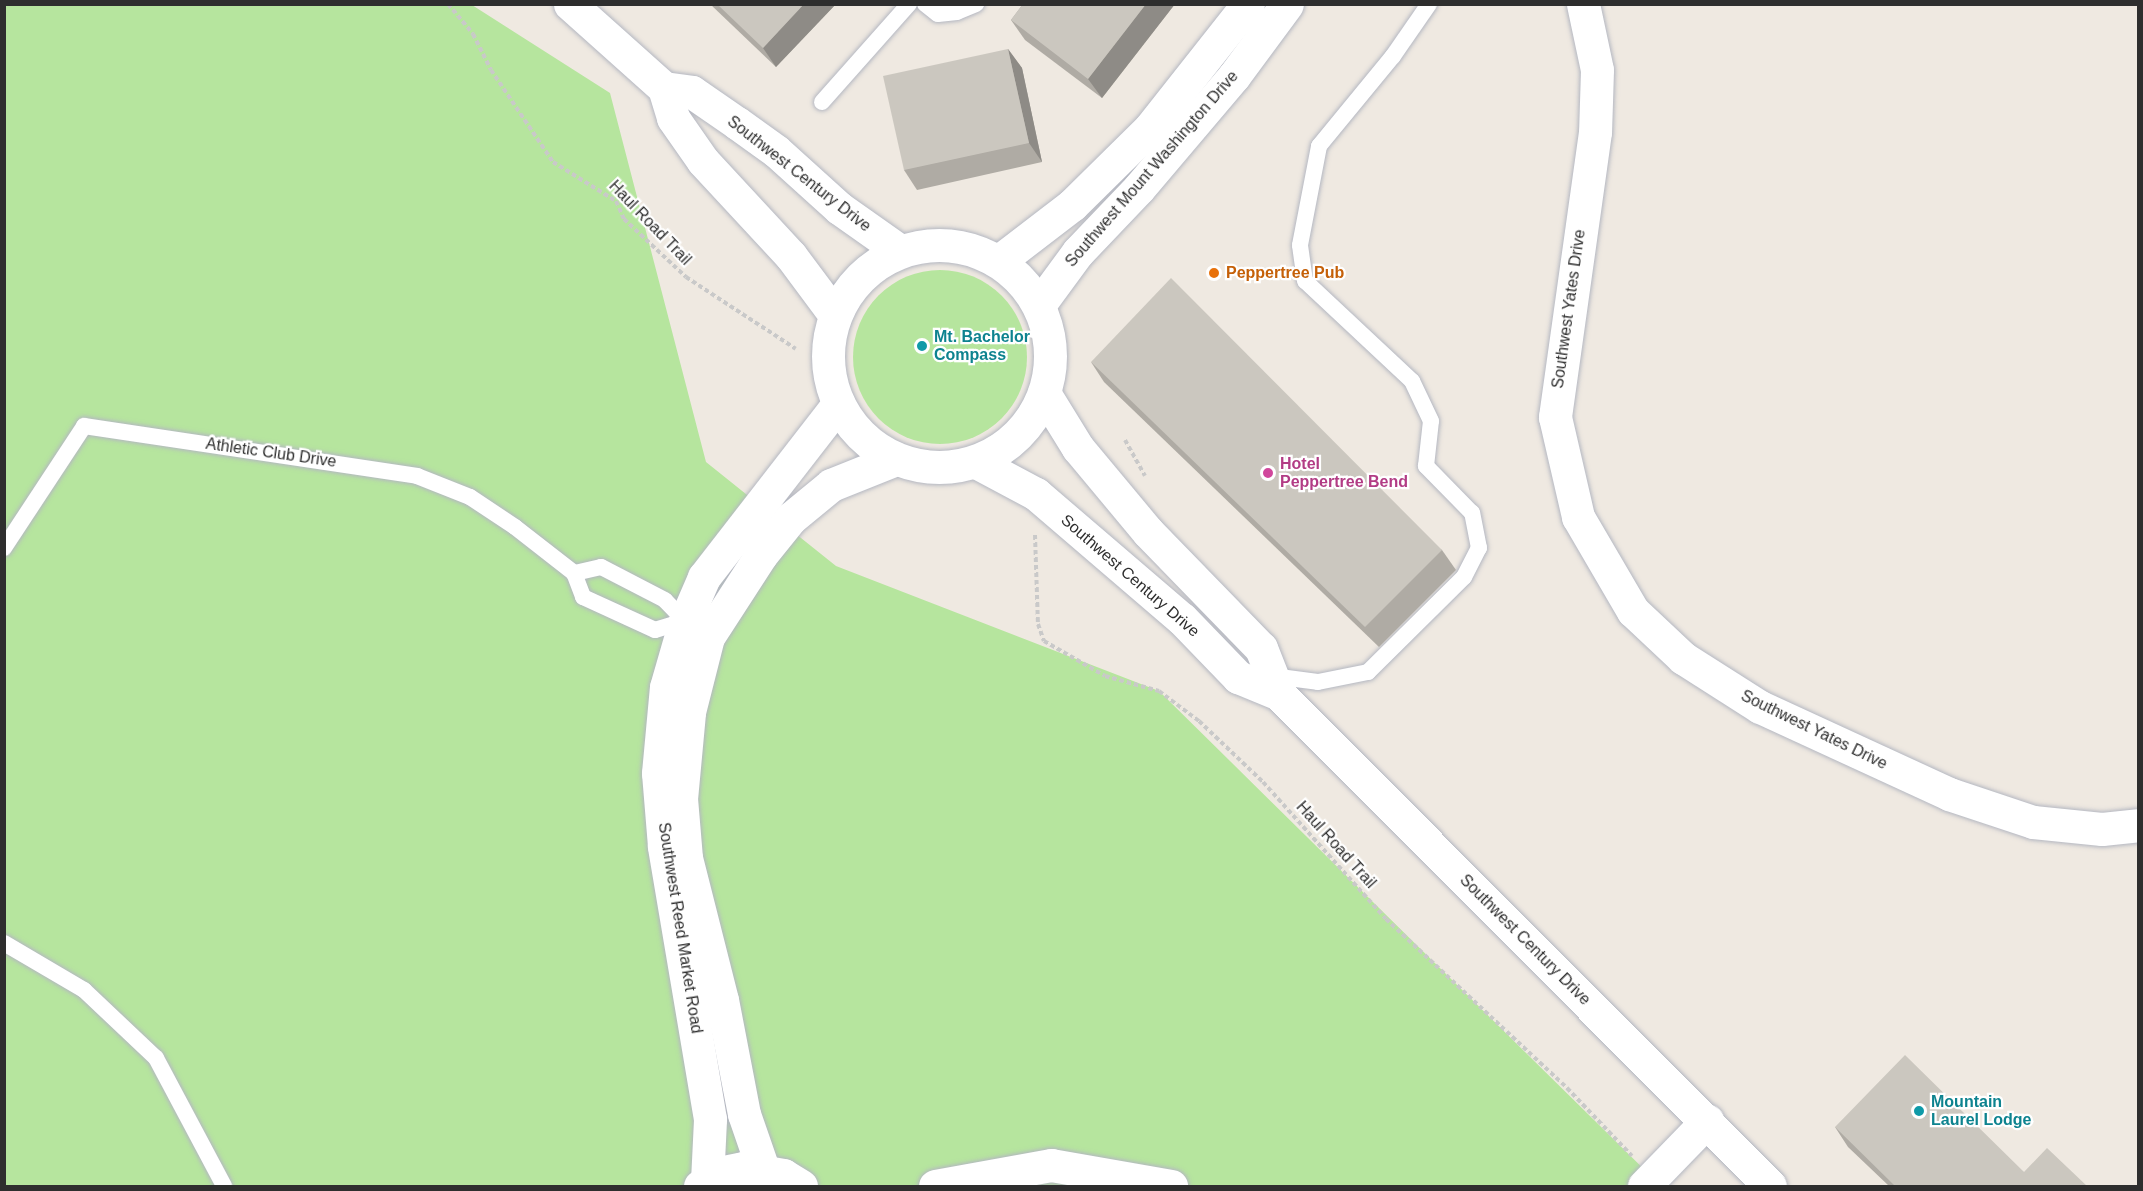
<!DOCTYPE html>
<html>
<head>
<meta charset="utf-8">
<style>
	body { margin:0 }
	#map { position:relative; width:2143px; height:1191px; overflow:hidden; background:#efe9e1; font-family:Helvetica,sans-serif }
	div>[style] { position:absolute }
	.green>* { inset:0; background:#b6e59e }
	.round { border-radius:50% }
	.path>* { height:4px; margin-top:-2px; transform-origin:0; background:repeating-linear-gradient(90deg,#c9c9c9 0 4.5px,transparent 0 7.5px) }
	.roads { filter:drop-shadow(0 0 2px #b4b7c1) drop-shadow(0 0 2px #b4b7c1) }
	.lane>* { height:16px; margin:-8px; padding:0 8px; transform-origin:8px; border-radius:8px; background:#fff }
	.street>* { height:33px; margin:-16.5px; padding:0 16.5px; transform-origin:16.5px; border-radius:16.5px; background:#fff }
	.secondary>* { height:33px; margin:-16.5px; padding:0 16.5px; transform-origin:16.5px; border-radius:16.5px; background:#fff }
	.secondary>.ring { margin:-16.5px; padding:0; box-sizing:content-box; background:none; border:33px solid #fff; border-radius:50% }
	.wall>* { inset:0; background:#afaba4 }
	.shaded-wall>* { inset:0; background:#8e8b86 }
	.building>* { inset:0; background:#cbc7bf }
	.dots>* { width:16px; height:16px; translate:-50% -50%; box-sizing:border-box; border:3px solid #fff; border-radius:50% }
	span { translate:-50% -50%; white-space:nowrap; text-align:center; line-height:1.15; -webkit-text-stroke:4.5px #fff; paint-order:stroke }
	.street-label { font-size:16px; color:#2e2e2e }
	.food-label { font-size:16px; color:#c56008; font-weight:700 }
	.left { translate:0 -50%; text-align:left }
	.culture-label { font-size:16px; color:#0d838f; font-weight:700 }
	.hotel-label { font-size:16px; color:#b23c85; font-weight:700 }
	.frame { position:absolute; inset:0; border:6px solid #2e2e2e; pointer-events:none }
</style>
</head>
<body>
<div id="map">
	<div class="green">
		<div style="clip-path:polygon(5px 4px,472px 5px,610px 93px,706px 462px,836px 566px,1159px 691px,1661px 1186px,5px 1186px)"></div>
		<div class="round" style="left:853px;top:270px;width:174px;height:174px"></div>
	</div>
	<div class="path">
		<div style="left:448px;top:4px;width:39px;rotate:50deg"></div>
		<div style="left:473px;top:34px;width:40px;rotate:63.4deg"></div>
		<div style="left:491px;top:70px;width:111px;rotate:56deg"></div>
		<div style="left:553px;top:162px;width:74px;rotate:31.8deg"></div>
		<div style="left:616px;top:201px;width:20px;rotate:66deg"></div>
		<div style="left:624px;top:219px;width:85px;rotate:43.1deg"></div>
		<div style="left:686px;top:277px;width:131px;rotate:33.2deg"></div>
		<div style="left:1125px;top:440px;width:41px;rotate:60.9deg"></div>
		<div style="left:1035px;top:535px;width:89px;rotate:88.1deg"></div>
		<div style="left:1038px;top:624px;width:18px;rotate:71deg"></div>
		<div style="left:1044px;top:641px;width:70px;rotate:29.8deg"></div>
		<div style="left:1105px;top:676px;width:56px;rotate:15.5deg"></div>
		<div style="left:1159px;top:691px;width:50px;rotate:36.9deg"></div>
		<div style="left:1199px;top:721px;width:88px;rotate:43.6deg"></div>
		<div style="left:1263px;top:782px;width:184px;rotate:48.1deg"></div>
		<div style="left:1386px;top:919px;width:248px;rotate:43deg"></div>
		<div style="left:1567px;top:1088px;width:94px;rotate:46.3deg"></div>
	</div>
	<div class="roads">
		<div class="lane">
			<div style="left:925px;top:4px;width:16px;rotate:38deg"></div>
			<div style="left:938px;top:14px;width:19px;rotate:-6deg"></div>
			<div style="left:957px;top:12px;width:21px;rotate:-23deg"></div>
			<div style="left:822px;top:102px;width:131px;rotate:-48.4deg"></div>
			<div style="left:4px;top:548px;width:146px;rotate:-56.7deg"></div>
			<div style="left:84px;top:426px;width:337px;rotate:8.5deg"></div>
			<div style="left:417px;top:476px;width:57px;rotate:21.6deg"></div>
			<div style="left:470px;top:497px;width:54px;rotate:33.7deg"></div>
			<div style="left:515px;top:527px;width:75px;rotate:37.9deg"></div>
			<div style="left:574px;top:573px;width:26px;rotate:69deg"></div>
			<div style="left:583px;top:597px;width:79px;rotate:24.6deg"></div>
			<div style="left:655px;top:630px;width:31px;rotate:-17deg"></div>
			<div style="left:685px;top:621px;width:29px;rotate:-134deg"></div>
			<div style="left:665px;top:600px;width:72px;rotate:-152.7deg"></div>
			<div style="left:601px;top:567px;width:28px;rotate:167deg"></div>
			<div style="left:1272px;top:676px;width:46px;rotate:7.4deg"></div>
			<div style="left:1318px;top:682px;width:51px;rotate:-11.3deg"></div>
			<div style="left:1368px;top:672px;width:135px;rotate:-44.7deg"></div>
			<div style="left:1464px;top:577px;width:33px;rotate:-63deg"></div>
			<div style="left:1479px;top:548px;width:36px;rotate:-101deg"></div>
			<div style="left:1472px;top:513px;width:66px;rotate:-134.4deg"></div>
			<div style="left:1426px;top:466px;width:45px;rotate:-83.7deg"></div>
			<div style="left:1431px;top:421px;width:44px;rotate:-115.4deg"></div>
			<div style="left:1412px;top:381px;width:146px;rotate:-136.9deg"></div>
			<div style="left:1305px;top:281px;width:36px;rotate:-98deg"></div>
			<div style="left:1300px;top:245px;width:101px;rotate:-79.1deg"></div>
			<div style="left:1319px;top:146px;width:117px;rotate:-50.6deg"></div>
			<div style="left:1393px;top:56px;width:63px;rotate:-55.3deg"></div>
			<div style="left:4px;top:943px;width:93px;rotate:30.4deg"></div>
			<div style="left:84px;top:990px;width:99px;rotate:43.4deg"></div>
			<div style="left:156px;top:1058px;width:145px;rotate:62deg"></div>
		</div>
		<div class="street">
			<div style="left:1583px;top:4px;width:67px;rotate:78deg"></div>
			<div style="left:1597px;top:70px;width:62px;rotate:91.8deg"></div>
			<div style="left:1595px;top:132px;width:288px;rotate:98deg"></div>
			<div style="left:1555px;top:417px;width:103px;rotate:77deg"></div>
			<div style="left:1578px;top:517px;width:109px;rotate:59.7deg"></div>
			<div style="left:1633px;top:611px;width:69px;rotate:43.2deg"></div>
			<div style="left:1683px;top:658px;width:91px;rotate:32.5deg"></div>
			<div style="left:1760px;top:707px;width:208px;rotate:24.7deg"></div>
			<div style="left:1949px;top:794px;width:89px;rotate:18.4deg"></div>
			<div style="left:2033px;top:822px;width:69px;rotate:5.8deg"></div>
			<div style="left:2102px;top:829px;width:36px;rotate:-6deg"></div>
			<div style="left:935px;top:1186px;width:118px;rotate:-10.3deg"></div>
			<div style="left:1051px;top:1165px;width:122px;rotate:9.9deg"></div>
			<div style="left:1644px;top:1186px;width:91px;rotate:-45.9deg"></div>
		</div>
		<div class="secondary">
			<div style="left:570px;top:4px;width:126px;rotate:41.8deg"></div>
			<div style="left:664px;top:88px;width:31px;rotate:73deg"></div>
			<div style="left:673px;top:118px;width:52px;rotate:55.1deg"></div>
			<div style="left:703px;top:161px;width:129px;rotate:47.2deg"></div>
			<div style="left:791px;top:256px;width:74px;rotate:53.3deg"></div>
			<div style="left:664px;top:88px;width:28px;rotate:8deg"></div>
			<div style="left:692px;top:92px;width:55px;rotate:34.6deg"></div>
			<div style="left:737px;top:123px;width:48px;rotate:35.7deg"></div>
			<div style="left:776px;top:151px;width:85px;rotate:42.1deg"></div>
			<div style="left:839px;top:208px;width:75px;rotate:35.2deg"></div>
			<div class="ring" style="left:828px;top:245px;width:189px;height:189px"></div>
			<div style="left:999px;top:261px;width:92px;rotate:-37.5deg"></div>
			<div style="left:1072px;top:205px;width:110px;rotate:-44.6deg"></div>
			<div style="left:1150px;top:128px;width:158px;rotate:-51.7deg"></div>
			<div style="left:1039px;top:305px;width:66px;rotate:-53.7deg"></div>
			<div style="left:1078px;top:252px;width:88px;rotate:-46.4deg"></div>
			<div style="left:1139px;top:188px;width:147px;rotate:-49.7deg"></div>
			<div style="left:1234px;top:76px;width:89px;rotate:-53.6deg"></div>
			<div style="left:1044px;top:393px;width:65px;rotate:58.3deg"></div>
			<div style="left:1078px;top:448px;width:109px;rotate:50.2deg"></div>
			<div style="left:1148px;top:532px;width:162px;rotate:45.8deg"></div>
			<div style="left:1261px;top:648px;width:49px;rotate:68.6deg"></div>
			<div style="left:976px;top:462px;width:68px;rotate:28.1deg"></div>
			<div style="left:1036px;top:494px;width:192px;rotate:40.6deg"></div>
			<div style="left:1182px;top:619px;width:81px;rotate:46deg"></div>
			<div style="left:1238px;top:677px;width:44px;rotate:22.5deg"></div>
			<div style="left:1279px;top:694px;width:695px;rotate:45.06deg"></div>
			<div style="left:763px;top:1169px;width:58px;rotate:-109.1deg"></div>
			<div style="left:744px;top:1114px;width:116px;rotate:-100.9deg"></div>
			<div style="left:722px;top:1000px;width:146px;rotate:-104.2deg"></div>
			<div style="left:686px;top:858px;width:59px;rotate:-94.8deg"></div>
			<div style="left:681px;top:799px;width:87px;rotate:-84.7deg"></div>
			<div style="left:689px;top:712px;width:77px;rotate:-75.8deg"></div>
			<div style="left:708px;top:637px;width:98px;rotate:-57.1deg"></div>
			<div style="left:761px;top:555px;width:48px;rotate:-51deg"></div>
			<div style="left:791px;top:518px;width:52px;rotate:-39.5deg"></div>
			<div style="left:831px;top:485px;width:70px;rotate:-21.8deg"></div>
			<div style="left:707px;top:1181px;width:62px;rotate:-87.2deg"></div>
			<div style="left:710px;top:1119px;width:277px;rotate:-99.6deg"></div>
			<div style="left:664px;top:846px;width:73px;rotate:-94.7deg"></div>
			<div style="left:658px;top:773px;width:86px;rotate:-84.7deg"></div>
			<div style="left:666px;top:687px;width:69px;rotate:-73.9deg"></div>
			<div style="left:685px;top:621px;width:48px;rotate:-66.6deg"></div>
			<div style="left:704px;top:577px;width:219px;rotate:-52.2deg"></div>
			<div style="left:700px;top:1186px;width:28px;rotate:-30deg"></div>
			<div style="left:724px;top:1172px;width:19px;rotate:-12deg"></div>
			<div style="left:743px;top:1168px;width:41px;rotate:9.9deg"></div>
			<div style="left:783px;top:1175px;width:21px;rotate:31deg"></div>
		</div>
	</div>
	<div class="wall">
		<div style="clip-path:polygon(710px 4px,836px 4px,776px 67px)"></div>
		<div style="clip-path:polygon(1023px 4px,1175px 4px,1102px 98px,1025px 40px,1011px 20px)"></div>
		<div style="clip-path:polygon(1008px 49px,1022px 68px,1042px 162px,917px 190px,904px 170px)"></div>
		<div style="clip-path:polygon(1091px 362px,1442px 550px,1456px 570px,1379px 647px,1104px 382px)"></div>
		<div style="clip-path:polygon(1835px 1127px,2024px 1172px,2087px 1186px,1889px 1186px,1848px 1147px)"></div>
	</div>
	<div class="shaded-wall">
		<div style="clip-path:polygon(804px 4px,836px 4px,776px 67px,763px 48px)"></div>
		<div style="clip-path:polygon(1146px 4px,1175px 4px,1102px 98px,1088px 79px)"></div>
		<div style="clip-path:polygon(1008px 49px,1022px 68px,1042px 162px,1029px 143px)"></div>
	</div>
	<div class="building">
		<div style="clip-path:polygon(717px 4px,804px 4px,763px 48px)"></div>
		<div style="clip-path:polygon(1023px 4px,1146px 4px,1088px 79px,1011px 20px)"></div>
		<div style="clip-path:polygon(1008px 49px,1029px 143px,904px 170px,883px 76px)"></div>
		<div style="clip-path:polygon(1171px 278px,1442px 550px,1365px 627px,1091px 362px)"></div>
		<div style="clip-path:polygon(1905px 1055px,2024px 1172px,2047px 1148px,2087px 1186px,1895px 1186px,1835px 1127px)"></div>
	</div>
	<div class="dots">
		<div style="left:1214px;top:273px;background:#e8710a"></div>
		<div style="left:922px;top:346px;background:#0f9aa8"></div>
		<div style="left:1268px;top:473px;background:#d1479c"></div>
		<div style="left:1919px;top:1111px;background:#0f9aa8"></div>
	</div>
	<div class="street-label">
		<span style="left:1152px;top:169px;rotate:-49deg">Southwest Mount Washington Drive</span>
		<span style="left:799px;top:174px;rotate:38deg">Southwest Century Drive</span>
		<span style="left:650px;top:223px;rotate:46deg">Haul Road Trail</span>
		<span style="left:1569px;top:309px;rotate:-82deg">Southwest Yates Drive</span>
		<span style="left:271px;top:453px;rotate:8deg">Athletic Club Drive</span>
		<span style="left:1130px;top:576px;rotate:41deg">Southwest Century Drive</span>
		<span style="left:1814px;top:730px;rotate:26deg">Southwest Yates Drive</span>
		<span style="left:1336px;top:845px;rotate:48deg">Haul Road Trail</span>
		<span style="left:680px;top:928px;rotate:81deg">Southwest Reed Market Road</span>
		<span style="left:1525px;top:940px;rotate:45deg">Southwest Century Drive</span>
	</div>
	<div class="food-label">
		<span class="left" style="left:1226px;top:273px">Peppertree Pub</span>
	</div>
	<div class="culture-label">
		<span class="left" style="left:934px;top:346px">Mt. Bachelor<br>Compass</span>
		<span class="left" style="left:1931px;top:1111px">Mountain<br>Laurel Lodge</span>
	</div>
	<div class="hotel-label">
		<span class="left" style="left:1280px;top:473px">Hotel<br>Peppertree Bend</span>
	</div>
	<div class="frame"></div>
</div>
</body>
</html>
